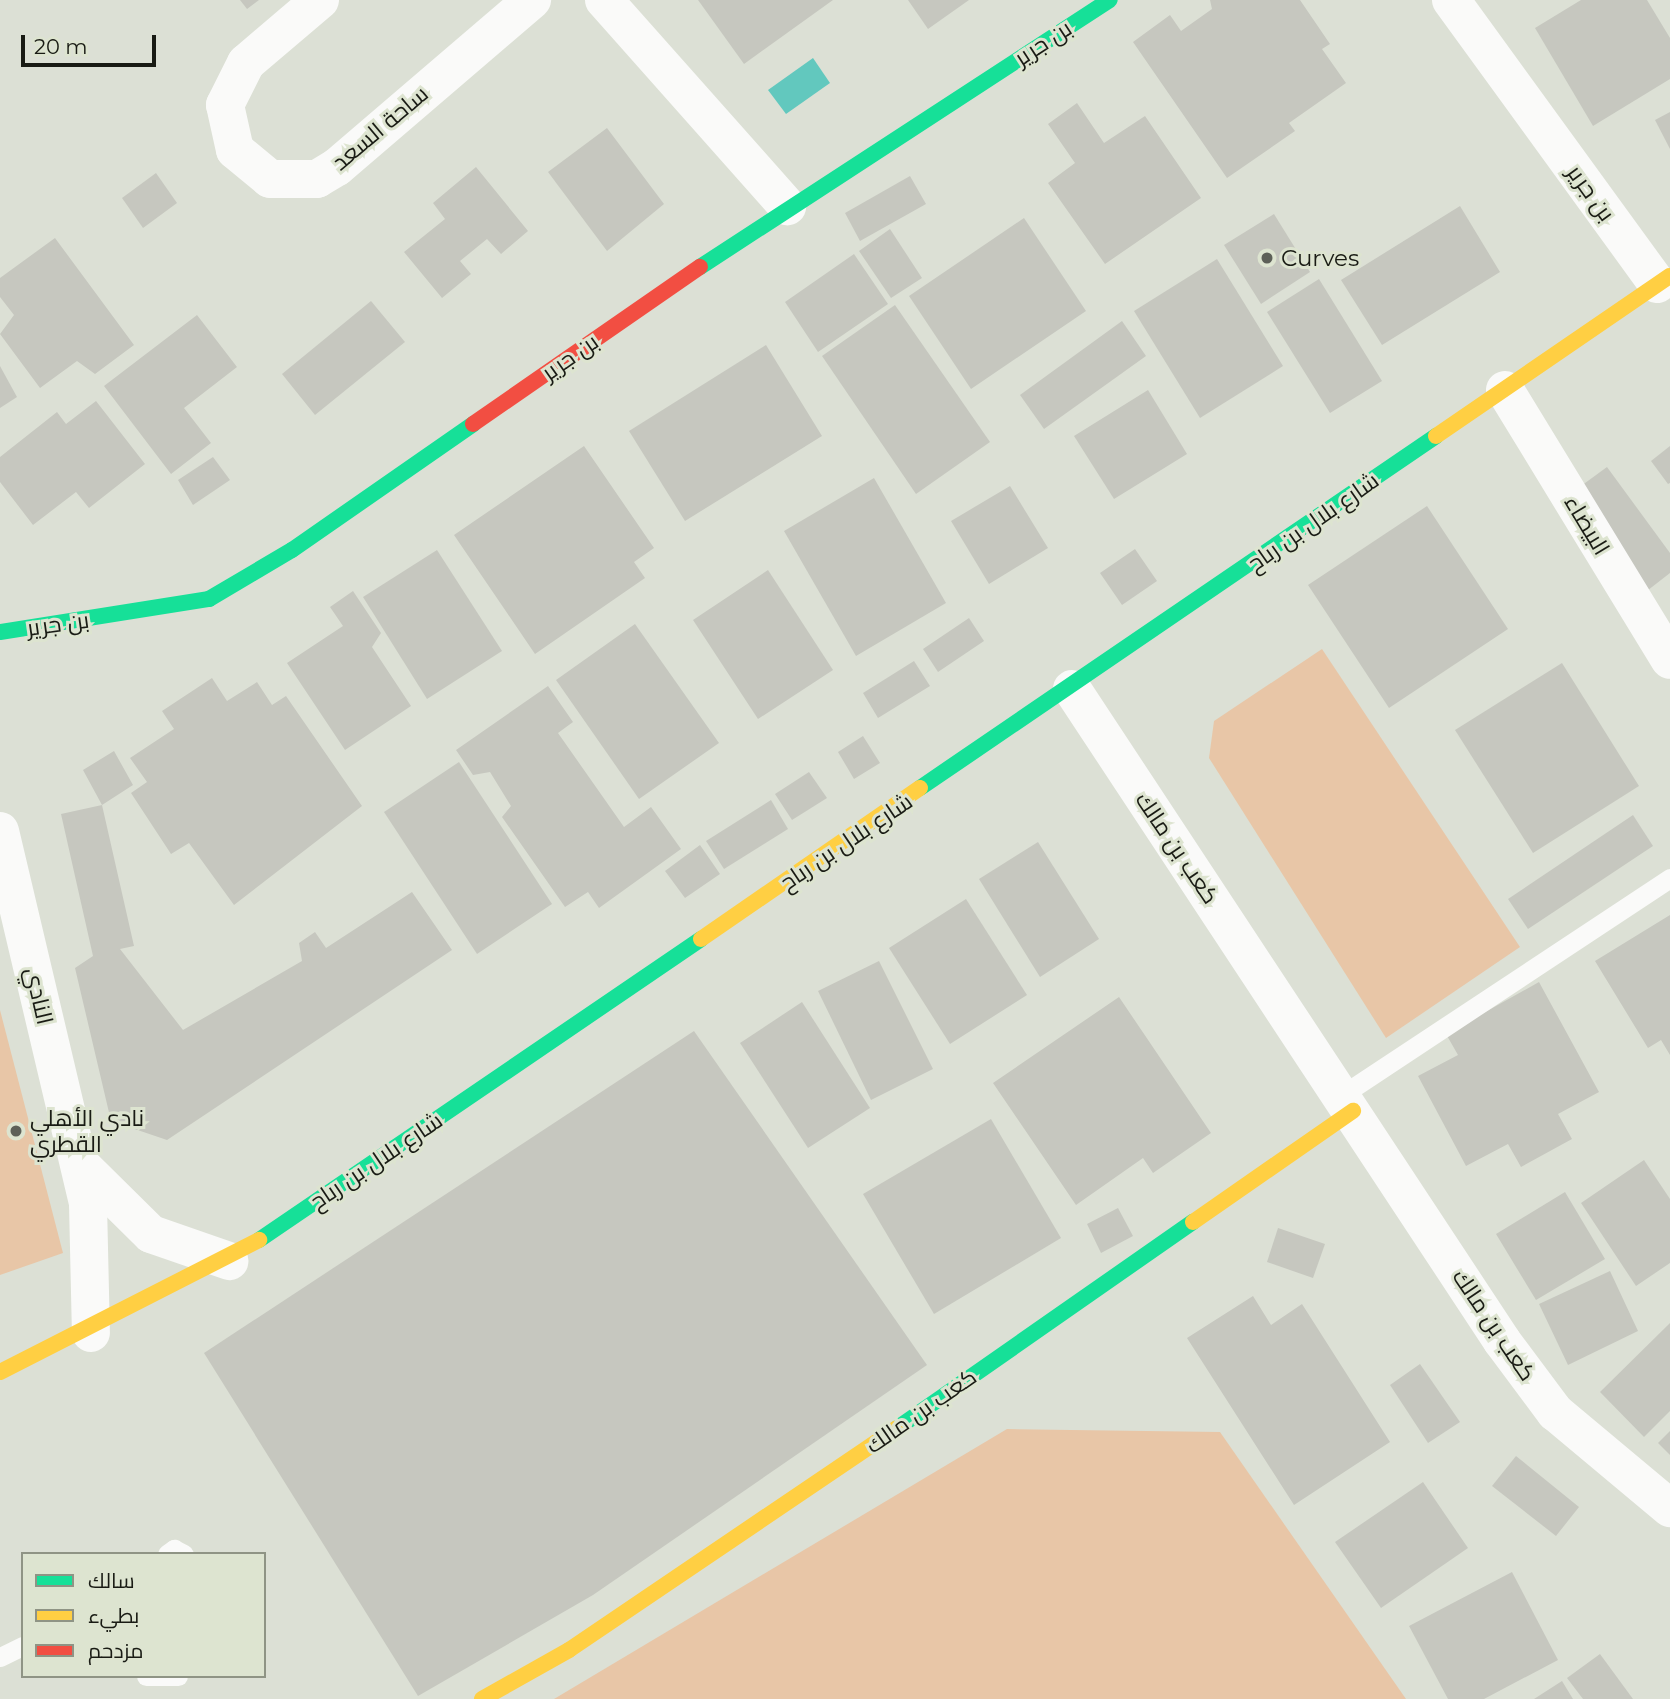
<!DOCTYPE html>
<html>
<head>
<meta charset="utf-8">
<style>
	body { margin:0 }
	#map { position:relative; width:1670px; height:1699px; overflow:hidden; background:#dce0d5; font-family:Montserrat,Cairo,sans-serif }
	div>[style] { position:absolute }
	.green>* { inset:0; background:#e8c6a7 }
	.water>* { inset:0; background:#62c8be }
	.building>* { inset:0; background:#c6c7bf }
	.lane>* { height:19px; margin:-9.5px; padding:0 9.5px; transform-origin:9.5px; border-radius:9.5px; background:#fafaf9 }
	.street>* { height:38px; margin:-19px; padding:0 19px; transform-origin:19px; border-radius:19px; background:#fafaf9 }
	.fast>* { height:16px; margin:-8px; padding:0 8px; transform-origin:8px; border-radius:8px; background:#16e098 }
	.slow>* { height:16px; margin:-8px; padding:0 8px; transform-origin:8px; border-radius:8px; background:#ffcf43 }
	.jam>* { height:16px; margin:-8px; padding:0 8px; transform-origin:8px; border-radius:8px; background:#f24e42 }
	.dots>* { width:19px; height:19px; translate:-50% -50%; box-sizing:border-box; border:4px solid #dde4d0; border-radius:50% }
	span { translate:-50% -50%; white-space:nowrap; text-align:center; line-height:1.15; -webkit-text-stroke:6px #dde4d0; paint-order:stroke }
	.street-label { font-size:23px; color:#191b14 }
	.poi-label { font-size:23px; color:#191b14 }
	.left { translate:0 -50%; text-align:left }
	.legend { position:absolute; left:21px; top:1552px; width:245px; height:126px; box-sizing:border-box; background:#dde4d0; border:2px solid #8f9485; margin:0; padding:9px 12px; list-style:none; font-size:21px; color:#191b14 }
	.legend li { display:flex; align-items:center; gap:14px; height:35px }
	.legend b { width:35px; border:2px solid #8f9485 }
	.scale { position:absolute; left:21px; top:35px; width:135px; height:32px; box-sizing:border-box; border:4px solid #191b14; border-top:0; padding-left:9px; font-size:21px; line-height:24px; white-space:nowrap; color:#191b14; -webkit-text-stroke:5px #dde4d0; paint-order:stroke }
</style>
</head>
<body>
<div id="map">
	<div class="green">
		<div style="clip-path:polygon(1322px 649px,1520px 947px,1386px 1038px,1209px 758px,1214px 721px)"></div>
		<div style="clip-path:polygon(0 1010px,63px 1253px,0 1275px)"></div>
		<div style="clip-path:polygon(1007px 1429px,1220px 1432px,1406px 1699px,554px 1699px)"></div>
	</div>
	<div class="water">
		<div style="clip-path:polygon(813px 58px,830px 83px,786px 114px,768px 90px)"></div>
	</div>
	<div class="building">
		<div style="clip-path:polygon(240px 0,259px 0,247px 9px)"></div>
		<div style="clip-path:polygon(698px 0,833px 0,744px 64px)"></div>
		<div style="clip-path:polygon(908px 0,969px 0,928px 29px)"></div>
		<div style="clip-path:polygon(1210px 0,1300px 0,1330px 44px,1322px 49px,1346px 83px,1289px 123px,1295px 131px,1227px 178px,1133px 42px,1170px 15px,1181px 31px,1212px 9px)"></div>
		<div style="clip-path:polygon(1581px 0,1647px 0,1670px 38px,1670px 79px,1593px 126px,1535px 28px)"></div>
		<div style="clip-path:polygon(1077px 103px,1104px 143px,1145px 116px,1201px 198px,1105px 264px,1048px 183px,1075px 163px,1048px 124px)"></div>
		<div style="clip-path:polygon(1670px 112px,1670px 149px,1655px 120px)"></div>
		<div style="clip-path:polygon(607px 128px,664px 204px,607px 251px,548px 172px)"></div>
		<div style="clip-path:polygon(476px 167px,528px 231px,501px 254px,487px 239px,460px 261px,471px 274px,442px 298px,404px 252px,445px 219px,433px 203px)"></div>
		<div style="clip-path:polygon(156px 173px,177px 203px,143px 228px,122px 198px)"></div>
		<div style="clip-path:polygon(910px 176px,926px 204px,860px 241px,845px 213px)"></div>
		<div style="clip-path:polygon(1460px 206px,1500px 272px,1382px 345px,1341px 280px)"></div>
		<div style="clip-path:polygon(1274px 214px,1310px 272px,1261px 304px,1224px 245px)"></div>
		<div style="clip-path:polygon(1024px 218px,1086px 311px,971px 389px,909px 296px)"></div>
		<div style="clip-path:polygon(890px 229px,922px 278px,891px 298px,859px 251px)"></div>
		<div style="clip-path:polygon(55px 238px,134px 345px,95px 374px,77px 361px,40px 388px,0 334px,14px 315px,0 297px,0 278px)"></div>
		<div style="clip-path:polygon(854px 254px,888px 304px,818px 352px,785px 302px)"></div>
		<div style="clip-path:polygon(1217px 259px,1283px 366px,1200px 418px,1134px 311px)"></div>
		<div style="clip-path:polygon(1319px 279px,1382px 381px,1330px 413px,1267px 312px)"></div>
		<div style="clip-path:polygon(371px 301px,405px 342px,315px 415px,282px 374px)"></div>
		<div style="clip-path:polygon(895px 305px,990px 442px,916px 494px,822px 356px)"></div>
		<div style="clip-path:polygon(197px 315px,237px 367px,184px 408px,211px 443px,171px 474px,104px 386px)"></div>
		<div style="clip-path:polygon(1122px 321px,1146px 356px,1044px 429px,1020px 395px)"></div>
		<div style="clip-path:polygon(766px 345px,822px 436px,685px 521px,629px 431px)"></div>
		<div style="clip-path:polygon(0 366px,17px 397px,0 408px)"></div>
		<div style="clip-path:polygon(1148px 390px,1187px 454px,1114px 499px,1074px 436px)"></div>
		<div style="clip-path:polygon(96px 401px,145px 464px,89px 508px,76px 492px,33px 525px,0 482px,0 457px,57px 412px,66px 424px)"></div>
		<div style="clip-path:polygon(584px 446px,654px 548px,634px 562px,645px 578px,535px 654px,454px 535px)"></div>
		<div style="clip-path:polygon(1670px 446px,1670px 483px,1668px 484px,1651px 461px)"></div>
		<div style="clip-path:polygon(213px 457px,230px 480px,193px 505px,178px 480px)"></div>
		<div style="clip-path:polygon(1607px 467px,1670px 553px,1670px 573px,1643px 594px,1570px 494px)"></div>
		<div style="clip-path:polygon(874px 478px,946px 603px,856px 656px,784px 531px)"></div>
		<div style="clip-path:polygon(1010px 486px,1048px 548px,989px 584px,951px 521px)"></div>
		<div style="clip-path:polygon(1427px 506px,1508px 629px,1389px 708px,1308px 585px)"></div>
		<div style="clip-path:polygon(1135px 549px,1157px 581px,1122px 605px,1100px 573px)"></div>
		<div style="clip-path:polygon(437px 550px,502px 651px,427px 699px,363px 597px)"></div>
		<div style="clip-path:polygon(768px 570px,833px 670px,758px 719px,693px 620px)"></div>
		<div style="clip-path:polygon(353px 591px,381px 633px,372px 647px,411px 706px,345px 750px,287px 663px,343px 626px,330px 607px)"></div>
		<div style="clip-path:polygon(969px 618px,984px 641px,938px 672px,923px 649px)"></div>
		<div style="clip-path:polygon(635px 624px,719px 743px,639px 799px,556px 680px)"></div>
		<div style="clip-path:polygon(914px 661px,930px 686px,878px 718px,863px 693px)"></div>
		<div style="clip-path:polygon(1562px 663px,1639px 786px,1533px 853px,1455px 730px)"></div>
		<div style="clip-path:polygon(212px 678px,227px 701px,257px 682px,272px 705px,286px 696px,362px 806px,234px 905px,189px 843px,171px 854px,131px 793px,147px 782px,130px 758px,174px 729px,162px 711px)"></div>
		<div style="clip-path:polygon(548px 686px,573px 722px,558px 733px,624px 827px,651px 807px,681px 849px,599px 908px,588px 892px,565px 907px,502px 817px,511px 806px,490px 772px,473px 775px,456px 750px)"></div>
		<div style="clip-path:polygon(863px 736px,880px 763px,854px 779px,838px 752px)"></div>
		<div style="clip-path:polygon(114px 751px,133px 785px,102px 805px,134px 946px,120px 949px,183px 1030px,302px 961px,299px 943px,315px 932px,326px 948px,412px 892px,452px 950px,167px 1140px,111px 1121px,75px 968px,93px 956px,61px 814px,102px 805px,83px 770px)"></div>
		<div style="clip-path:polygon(459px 762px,552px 904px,477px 954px,384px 812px)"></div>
		<div style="clip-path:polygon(809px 772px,827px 798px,792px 820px,775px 794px)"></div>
		<div style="clip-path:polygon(771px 800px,788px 829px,724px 869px,706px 841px)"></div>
		<div style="clip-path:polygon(1633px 815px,1653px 846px,1528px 929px,1508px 899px)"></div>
		<div style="clip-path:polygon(1038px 842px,1099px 939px,1040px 977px,979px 879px)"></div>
		<div style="clip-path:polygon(700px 845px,720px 874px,685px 898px,665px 871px)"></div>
		<div style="clip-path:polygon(966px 899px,1027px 995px,950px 1044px,889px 948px)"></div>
		<div style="clip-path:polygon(1670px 915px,1670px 1055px,1661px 1040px,1648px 1048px,1595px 961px)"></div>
		<div style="clip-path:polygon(879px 961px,933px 1069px,871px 1100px,818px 991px)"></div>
		<div style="clip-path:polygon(1539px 982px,1599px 1092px,1558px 1114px,1572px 1139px,1521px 1167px,1508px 1144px,1466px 1166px,1418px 1076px,1458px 1055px,1446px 1034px)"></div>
		<div style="clip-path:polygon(1119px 997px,1211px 1133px,1153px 1173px,1143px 1158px,1076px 1205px,993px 1083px)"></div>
		<div style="clip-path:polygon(802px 1002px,870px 1108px,808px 1148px,740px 1043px)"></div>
		<div style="clip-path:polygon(694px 1031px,927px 1365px,593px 1595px,418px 1696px,204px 1353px)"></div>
		<div style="clip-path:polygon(991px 1119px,1061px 1238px,934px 1314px,863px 1194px)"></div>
		<div style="clip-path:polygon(1644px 1160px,1670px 1199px,1670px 1263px,1636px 1286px,1581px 1203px)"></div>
		<div style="clip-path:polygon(1565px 1192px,1605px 1259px,1536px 1300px,1496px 1234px)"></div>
		<div style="clip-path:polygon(1118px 1208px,1133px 1236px,1101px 1253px,1087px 1224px)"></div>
		<div style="clip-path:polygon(1278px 1228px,1325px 1244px,1313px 1278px,1267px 1262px)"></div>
		<div style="clip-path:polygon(1610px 1271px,1638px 1331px,1568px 1365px,1539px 1304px)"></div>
		<div style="clip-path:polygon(1253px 1296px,1271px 1325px,1302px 1304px,1390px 1442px,1294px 1505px,1187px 1338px)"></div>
		<div style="clip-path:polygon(1670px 1323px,1670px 1411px,1644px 1437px,1600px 1392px)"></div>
		<div style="clip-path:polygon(1420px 1364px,1460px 1422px,1428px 1443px,1390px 1385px)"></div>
		<div style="clip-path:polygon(1670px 1431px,1670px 1455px,1658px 1443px)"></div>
		<div style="clip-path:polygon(1516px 1456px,1579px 1507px,1556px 1536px,1492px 1486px)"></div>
		<div style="clip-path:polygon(1423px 1482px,1468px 1548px,1381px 1608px,1335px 1542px)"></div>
		<div style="clip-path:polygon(1512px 1572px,1558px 1660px,1484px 1699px,1448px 1699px,1409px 1626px)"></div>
		<div style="clip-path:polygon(1600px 1654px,1633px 1699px,1583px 1699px,1567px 1678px)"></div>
		<div style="clip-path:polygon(1562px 1681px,1573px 1699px,1534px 1699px)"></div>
	</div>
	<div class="lane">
		<div style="left:1342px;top:1095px;width:393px;rotate:-33.5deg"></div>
		<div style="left:167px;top:1554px;width:9px;rotate:-36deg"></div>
		<div style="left:174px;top:1549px;width:11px;rotate:27deg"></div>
		<div style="left:0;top:1657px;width:25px;rotate:-26deg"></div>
		<div style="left:146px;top:1676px;width:32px"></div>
	</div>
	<div class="street">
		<div style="left:320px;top:0;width:97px;rotate:139.6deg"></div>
		<div style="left:246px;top:63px;width:47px;rotate:116.6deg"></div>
		<div style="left:225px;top:105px;width:46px;rotate:77.5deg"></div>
		<div style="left:235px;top:150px;width:45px;rotate:39.6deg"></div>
		<div style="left:270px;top:179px;width:47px"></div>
		<div style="left:317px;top:179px;width:23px;rotate:-31deg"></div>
		<div style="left:337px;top:167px;width:257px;rotate:-40.6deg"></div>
		<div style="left:604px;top:0;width:276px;rotate:48.4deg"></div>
		<div style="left:1451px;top:0;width:351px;rotate:54deg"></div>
		<div style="left:1505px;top:390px;width:316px;rotate:58.6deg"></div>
		<div style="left:1072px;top:689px;width:781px;rotate:56.59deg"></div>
		<div style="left:1502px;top:1341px;width:89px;rotate:53.3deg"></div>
		<div style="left:1555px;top:1412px;width:150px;rotate:39.9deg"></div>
		<div style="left:0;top:831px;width:383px;rotate:76.7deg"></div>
		<div style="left:88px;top:1204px;width:129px;rotate:88.7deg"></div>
		<div style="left:79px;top:1163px;width:101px;rotate:44.6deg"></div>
		<div style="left:151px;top:1234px;width:83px;rotate:19.1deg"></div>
	</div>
	<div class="fast">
		<div style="left:700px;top:267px;width:489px;rotate:-33.1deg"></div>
		<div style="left:0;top:632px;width:212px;rotate:-9deg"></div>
		<div style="left:209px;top:599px;width:96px;rotate:-30.6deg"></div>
		<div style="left:292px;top:550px;width:221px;rotate:-34.8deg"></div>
		<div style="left:920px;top:788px;width:625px;rotate:-34.3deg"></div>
		<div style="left:259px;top:1240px;width:535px;rotate:-34.25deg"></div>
		<div style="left:896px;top:1429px;width:362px;rotate:-34.9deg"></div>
	</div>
	<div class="slow">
		<div style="left:1436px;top:436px;width:283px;rotate:-34.4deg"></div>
		<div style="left:701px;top:939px;width:266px;rotate:-34.6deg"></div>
		<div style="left:1193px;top:1222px;width:195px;rotate:-34.8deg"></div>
		<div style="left:0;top:1372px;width:291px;rotate:-27deg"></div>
		<div style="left:482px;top:1699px;width:100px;rotate:-29.4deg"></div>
		<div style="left:569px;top:1650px;width:395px;rotate:-34.1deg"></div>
	</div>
	<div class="jam">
		<div style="left:473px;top:424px;width:276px;rotate:-34.7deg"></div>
	</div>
	<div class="dots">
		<div style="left:1267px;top:258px;background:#5d6058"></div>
		<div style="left:16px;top:1131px;background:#5d6058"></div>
	</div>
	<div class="street-label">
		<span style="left:1043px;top:43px;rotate:-33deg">بن جرير</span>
		<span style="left:380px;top:128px;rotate:-40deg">ساحة السعد</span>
		<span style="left:1591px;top:193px;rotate:54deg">بن جرير</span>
		<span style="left:570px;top:357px;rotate:-35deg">بن جرير</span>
		<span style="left:1313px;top:522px;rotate:-35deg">شارع بلال بن رباح</span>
		<span style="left:1587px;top:525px;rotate:59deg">البيضاء</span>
		<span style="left:58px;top:624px;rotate:-8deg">بن جرير</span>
		<span style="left:846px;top:842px;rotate:-34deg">شارع بلال بن رباح</span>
		<span style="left:1177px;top:848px;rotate:56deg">كعب بن مالك</span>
		<span style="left:39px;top:996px;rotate:77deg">النادي</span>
		<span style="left:376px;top:1161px;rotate:-34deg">شارع بلال بن رباح</span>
		<span style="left:1494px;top:1325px;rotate:56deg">كعب بن مالك</span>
		<span style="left:921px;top:1411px;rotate:-35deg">كعب بن مالك</span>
	</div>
	<div class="poi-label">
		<span class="left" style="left:1281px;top:258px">Curves</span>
		<span class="left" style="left:30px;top:1131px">نادي الأهلي<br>القطري</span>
	</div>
	<ul class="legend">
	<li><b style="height:9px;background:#16e098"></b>سالك</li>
	<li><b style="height:9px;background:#ffcf43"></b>بطيء</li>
	<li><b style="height:9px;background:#f24e42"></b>مزدحم</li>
	</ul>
	<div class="scale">20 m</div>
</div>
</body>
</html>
